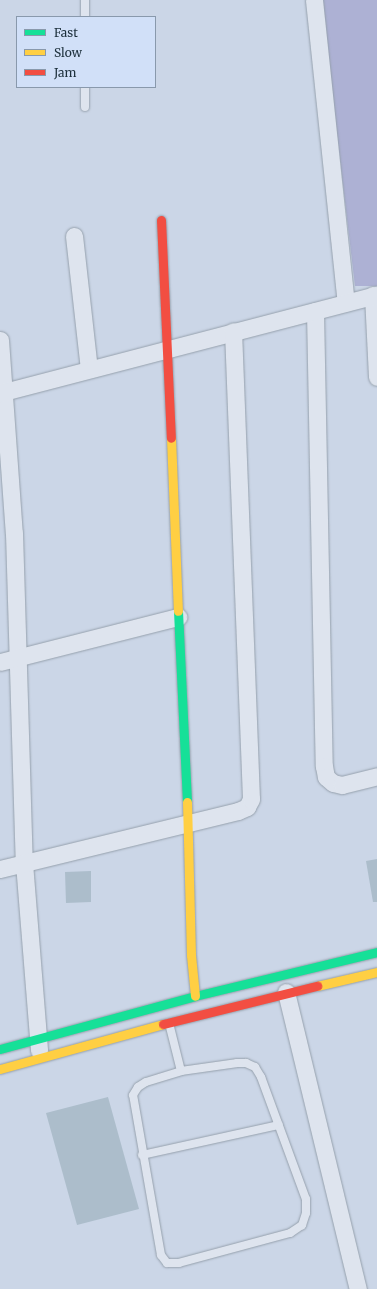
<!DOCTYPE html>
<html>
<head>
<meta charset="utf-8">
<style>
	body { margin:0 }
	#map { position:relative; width:377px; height:1289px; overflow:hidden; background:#cbd6e7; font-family:Merriweather,serif }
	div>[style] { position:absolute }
	.cemetery>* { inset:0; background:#adb1d4 }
	.building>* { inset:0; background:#acbdcb }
	.roads { filter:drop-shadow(0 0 1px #95a0ac) drop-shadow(0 0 1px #95a0ac) }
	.lane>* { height:8px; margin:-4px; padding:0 4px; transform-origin:4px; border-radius:4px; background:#dee4ee }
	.street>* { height:17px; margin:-8.5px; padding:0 8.5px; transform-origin:8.5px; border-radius:8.5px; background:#dee4ee }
	.fast>* { height:9px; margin:-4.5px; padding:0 4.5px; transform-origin:4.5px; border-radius:4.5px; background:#16e098 }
	.slow>* { height:9px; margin:-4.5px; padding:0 4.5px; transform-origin:4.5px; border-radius:4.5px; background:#ffcf43 }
	.jam>* { height:9px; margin:-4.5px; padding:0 4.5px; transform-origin:4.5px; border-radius:4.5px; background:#f24e42 }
	span { translate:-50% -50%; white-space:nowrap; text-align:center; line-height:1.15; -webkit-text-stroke:3px #d1e0f8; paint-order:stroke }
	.legend { position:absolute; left:16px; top:16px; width:140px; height:72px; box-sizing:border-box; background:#d1e0f8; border:1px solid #8999ac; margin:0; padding:5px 7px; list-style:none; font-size:12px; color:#1c2f3b }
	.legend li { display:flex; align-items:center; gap:8px; height:20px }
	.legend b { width:20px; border:1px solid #8999ac }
</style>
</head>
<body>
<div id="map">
	<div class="cemetery">
		<div style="clip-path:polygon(321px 0,377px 0,377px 286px,355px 286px)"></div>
	</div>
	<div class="building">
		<div style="clip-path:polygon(377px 859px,377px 902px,373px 902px,366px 861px)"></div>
		<div style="clip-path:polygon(91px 871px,91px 902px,66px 903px,65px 872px)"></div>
		<div style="clip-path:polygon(108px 1097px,139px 1209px,77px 1225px,46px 1113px)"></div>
	</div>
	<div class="roads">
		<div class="lane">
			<div style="left:85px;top:0;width:17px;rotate:90deg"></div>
			<div style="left:85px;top:87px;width:20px;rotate:90deg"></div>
			<div style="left:169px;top:1023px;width:49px;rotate:76deg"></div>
			<div style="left:181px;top:1071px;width:57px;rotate:-8.1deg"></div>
			<div style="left:237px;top:1063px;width:9px"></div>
			<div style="left:246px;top:1063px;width:10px;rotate:24deg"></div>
			<div style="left:255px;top:1067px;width:12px;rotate:59deg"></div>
			<div style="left:261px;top:1077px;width:130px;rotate:69.8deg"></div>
			<div style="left:306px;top:1199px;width:14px;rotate:90deg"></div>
			<div style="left:306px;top:1213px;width:13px;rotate:108deg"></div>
			<div style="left:302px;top:1225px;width:14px;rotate:146deg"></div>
			<div style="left:290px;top:1233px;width:115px;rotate:164.9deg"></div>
			<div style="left:179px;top:1263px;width:12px;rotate:180deg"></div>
			<div style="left:167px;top:1263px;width:10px;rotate:-127deg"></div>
			<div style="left:161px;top:1255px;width:162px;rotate:-99.9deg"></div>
			<div style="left:133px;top:1095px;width:9px;rotate:-58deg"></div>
			<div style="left:138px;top:1087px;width:9px;rotate:-32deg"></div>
			<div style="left:146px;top:1082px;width:37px;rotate:-17deg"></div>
			<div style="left:142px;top:1155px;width:140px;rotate:-12.4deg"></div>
		</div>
		<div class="street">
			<div style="left:314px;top:0;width:304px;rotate:84deg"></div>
			<div style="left:74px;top:236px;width:134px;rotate:83.6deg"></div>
			<div style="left:373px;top:295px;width:82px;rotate:87.2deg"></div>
			<div style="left:315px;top:311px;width:455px;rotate:88.9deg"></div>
			<div style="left:324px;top:766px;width:11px;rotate:80deg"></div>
			<div style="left:326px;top:777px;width:9px;rotate:41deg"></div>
			<div style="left:333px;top:783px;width:9px;rotate:13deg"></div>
			<div style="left:342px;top:785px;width:36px;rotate:-14deg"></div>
			<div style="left:0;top:340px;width:194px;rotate:85.9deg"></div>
			<div style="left:14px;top:533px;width:330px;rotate:88.3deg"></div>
			<div style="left:24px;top:863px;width:188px;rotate:85.4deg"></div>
			<div style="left:0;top:393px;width:390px;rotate:-14.6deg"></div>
			<div style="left:0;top:662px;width:184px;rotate:-14.2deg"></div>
			<div style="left:0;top:869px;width:245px;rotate:-13.7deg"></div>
			<div style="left:238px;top:811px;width:10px;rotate:-24deg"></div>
			<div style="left:247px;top:807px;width:9px;rotate:-63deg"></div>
			<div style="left:251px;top:799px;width:468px;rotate:-92.2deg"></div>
			<div style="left:286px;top:992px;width:306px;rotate:76.4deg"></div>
		</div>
		<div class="fast">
			<div style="left:178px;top:611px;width:191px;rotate:87.3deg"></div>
			<div style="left:0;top:1049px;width:202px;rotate:-15.2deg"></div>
			<div style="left:195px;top:996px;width:187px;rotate:-13.6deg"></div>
		</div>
		<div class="slow">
			<div style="left:171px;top:438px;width:173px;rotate:87.7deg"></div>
			<div style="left:187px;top:802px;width:153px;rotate:88.5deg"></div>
			<div style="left:191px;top:955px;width:41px;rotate:84.4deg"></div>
			<div style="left:317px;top:986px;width:62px;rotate:-13.1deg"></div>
			<div style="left:0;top:1069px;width:169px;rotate:-15.4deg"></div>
		</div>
		<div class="jam">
			<div style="left:161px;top:220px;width:218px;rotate:87.4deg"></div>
			<div style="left:163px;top:1024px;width:159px;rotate:-13.9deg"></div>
		</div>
	</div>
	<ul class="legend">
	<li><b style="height:5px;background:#16e098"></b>Fast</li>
	<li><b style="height:5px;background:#ffcf43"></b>Slow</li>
	<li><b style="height:5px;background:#f24e42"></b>Jam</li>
	</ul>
</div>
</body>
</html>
